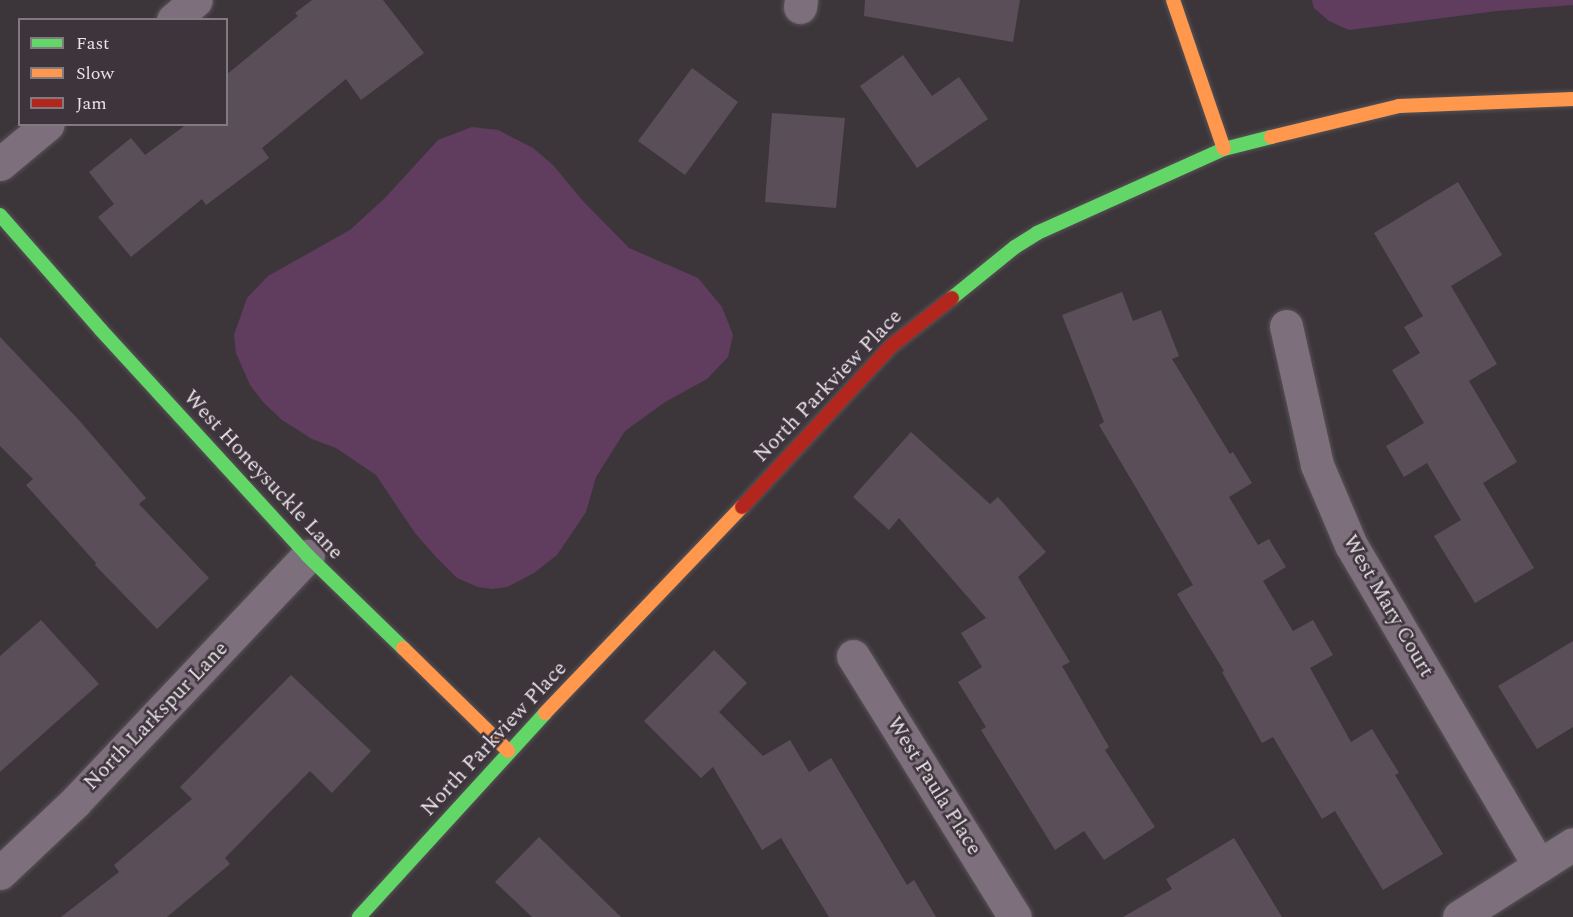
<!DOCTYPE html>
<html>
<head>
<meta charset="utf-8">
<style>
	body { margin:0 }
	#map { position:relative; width:1573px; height:917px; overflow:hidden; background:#3c363b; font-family:Spectral,serif }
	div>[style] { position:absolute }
	.green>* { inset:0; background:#603d5e }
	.building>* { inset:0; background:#5a4e59 }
	.roads { filter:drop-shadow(0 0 2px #575256) drop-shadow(0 0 2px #575256) }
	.street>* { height:33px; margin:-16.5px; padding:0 16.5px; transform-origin:16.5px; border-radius:16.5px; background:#7d6f7c }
	.fast>* { height:14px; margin:-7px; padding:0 7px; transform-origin:7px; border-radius:7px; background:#63d668 }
	.slow>* { height:14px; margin:-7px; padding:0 7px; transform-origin:7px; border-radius:7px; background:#ff974d }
	.jam>* { height:14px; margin:-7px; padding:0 7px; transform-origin:7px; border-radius:7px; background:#b3261e }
	span { translate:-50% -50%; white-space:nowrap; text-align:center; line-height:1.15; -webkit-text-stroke:5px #3e343c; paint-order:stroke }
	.street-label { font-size:21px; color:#e9e2e8 }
	.legend { position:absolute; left:18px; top:18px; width:210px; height:108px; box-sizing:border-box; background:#3e343c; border:2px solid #827a81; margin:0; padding:8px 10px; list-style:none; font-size:18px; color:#e9e2e8 }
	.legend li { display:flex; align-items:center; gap:12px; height:30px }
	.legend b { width:30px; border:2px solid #827a81 }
</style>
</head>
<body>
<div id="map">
	<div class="green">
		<div style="clip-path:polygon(1312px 0,1573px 0,1573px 5px,1497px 11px,1349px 30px,1329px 21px,1314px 8px)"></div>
		<div style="clip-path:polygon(472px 127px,498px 130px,533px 148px,553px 165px,583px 201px,629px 248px,698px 278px,722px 307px,733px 335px,728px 357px,707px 379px,665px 402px,625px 431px,596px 477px,586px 512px,557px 555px,534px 573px,507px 587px,492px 589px,478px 587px,457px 578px,436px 557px,415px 533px,376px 475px,336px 448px,312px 439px,282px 420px,263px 402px,250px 385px,236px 353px,234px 335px,247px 298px,268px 276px,350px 230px,386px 197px,438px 140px)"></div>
	</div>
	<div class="building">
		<div style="clip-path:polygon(312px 0,383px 0,424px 53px,361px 100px,346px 79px,262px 148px,269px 158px,206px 205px,202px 199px,131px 257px,98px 217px,114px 204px,89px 172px,131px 138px,145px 155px,187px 124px,226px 124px,226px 75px,298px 16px,295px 13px)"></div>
		<div style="clip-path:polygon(865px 0,1020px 0,1013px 42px,864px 16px)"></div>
		<div style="clip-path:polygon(903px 55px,932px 96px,959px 77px,988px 119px,917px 168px,860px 86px)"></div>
		<div style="clip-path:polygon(692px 68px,738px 102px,685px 175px,638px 141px)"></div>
		<div style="clip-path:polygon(772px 113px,845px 118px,836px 208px,765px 202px)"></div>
		<div style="clip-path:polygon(1458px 182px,1502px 255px,1451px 286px,1497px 364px,1469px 381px,1517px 462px,1483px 483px,1534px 568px,1475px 603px,1434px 536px,1461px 520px,1427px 463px,1404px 477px,1386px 446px,1424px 423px,1392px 370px,1420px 353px,1404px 327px,1423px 316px,1374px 233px)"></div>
		<div style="clip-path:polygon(1122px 292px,1133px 321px,1161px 310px,1179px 356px,1172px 359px,1230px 454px,1233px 452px,1252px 483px,1229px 497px,1258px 545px,1269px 539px,1286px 567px,1263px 581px,1293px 631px,1313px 620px,1333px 655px,1310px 668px,1351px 742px,1372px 729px,1399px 773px,1395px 775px,1443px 854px,1383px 890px,1335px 811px,1322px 819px,1273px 737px,1262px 743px,1222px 672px,1224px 671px,1177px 594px,1193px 585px,1099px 425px,1104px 422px,1062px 315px)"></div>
		<div style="clip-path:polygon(0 337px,78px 419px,146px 498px,139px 504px,209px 578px,157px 629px,95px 565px,96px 563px,26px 485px,33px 479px,0 446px)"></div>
		<div style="clip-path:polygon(911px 432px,990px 504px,998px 497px,1046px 552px,1018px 577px,1070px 662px,1062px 666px,1109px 747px,1105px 750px,1155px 827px,1104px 860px,1084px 831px,1055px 850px,981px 730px,986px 727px,958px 682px,982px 667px,961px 633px,986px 618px,899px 518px,889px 530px,853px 497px)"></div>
		<div style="clip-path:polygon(41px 620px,99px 684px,0 772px,0 656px)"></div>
		<div style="clip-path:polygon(1573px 641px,1573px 727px,1537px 749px,1498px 686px)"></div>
		<div style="clip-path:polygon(714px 650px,747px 683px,719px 712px,763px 756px,790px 740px,809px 772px,831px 758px,907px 885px,914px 880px,936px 917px,829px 917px,781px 838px,762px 850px,713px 767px,701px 778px,644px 721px)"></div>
		<div style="clip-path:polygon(291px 675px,371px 751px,332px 793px,310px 771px,225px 858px,230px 864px,167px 917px,61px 917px,119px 872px,114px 865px,192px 799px,180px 787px)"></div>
		<div style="clip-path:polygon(539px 837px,621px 917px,532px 917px,495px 882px)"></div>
		<div style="clip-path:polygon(1234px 838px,1282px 917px,1123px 917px,1172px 889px,1166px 879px)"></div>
	</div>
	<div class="roads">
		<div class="street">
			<div style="left:800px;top:7px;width:7px;rotate:-82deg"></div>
			<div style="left:173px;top:20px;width:30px;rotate:-41deg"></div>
			<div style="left:0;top:164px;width:62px;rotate:-39.8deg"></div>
			<div style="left:1286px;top:326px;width:142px;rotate:77.4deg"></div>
			<div style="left:1317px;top:465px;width:87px;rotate:67deg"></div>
			<div style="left:1351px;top:545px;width:372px;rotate:59.6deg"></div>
			<div style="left:853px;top:656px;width:307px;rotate:58.2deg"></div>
			<div style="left:0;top:873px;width:103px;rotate:-43.4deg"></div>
			<div style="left:75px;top:802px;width:339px;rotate:-46.6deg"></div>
			<div style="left:1459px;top:917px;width:135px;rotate:-32.6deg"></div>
		</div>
		<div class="fast">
			<div style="left:0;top:215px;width:153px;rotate:48.7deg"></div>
			<div style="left:101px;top:330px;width:306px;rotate:47.5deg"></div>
			<div style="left:308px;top:556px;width:132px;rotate:44.1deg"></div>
			<div style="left:952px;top:298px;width:81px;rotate:-39deg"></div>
			<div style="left:1015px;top:247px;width:26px;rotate:-32deg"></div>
			<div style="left:1037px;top:233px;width:205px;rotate:-24.2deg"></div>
			<div style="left:1224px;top:149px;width:49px;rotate:-14.3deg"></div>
			<div style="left:359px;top:917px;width:276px;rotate:-47.6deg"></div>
		</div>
		<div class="slow">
			<div style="left:1173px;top:0;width:157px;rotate:71.1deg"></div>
			<div style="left:1271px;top:137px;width:132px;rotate:-13.6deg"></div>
			<div style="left:1399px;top:106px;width:174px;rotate:-2.3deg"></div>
			<div style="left:403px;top:648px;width:147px;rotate:44.4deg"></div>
			<div style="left:545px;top:713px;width:285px;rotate:-46.3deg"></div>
		</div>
		<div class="jam">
			<div style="left:742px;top:507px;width:218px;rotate:-47.2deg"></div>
			<div style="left:890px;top:347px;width:79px;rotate:-38.3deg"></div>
		</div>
	</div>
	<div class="street-label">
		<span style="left:828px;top:386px;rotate:-46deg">North Parkview Place</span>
		<span style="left:263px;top:475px;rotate:47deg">West Honeysuckle Lane</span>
		<span style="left:1388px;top:606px;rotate:60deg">West Mary Court</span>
		<span style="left:156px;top:716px;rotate:-46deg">North Larkspur Lane</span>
		<span style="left:494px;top:739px;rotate:-47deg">North Parkview Place</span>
		<span style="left:934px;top:786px;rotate:58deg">West Paula Place</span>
	</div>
	<ul class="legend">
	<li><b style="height:8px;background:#63d668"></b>Fast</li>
	<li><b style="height:8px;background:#ff974d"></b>Slow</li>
	<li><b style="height:8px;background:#b3261e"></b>Jam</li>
	</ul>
</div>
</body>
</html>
